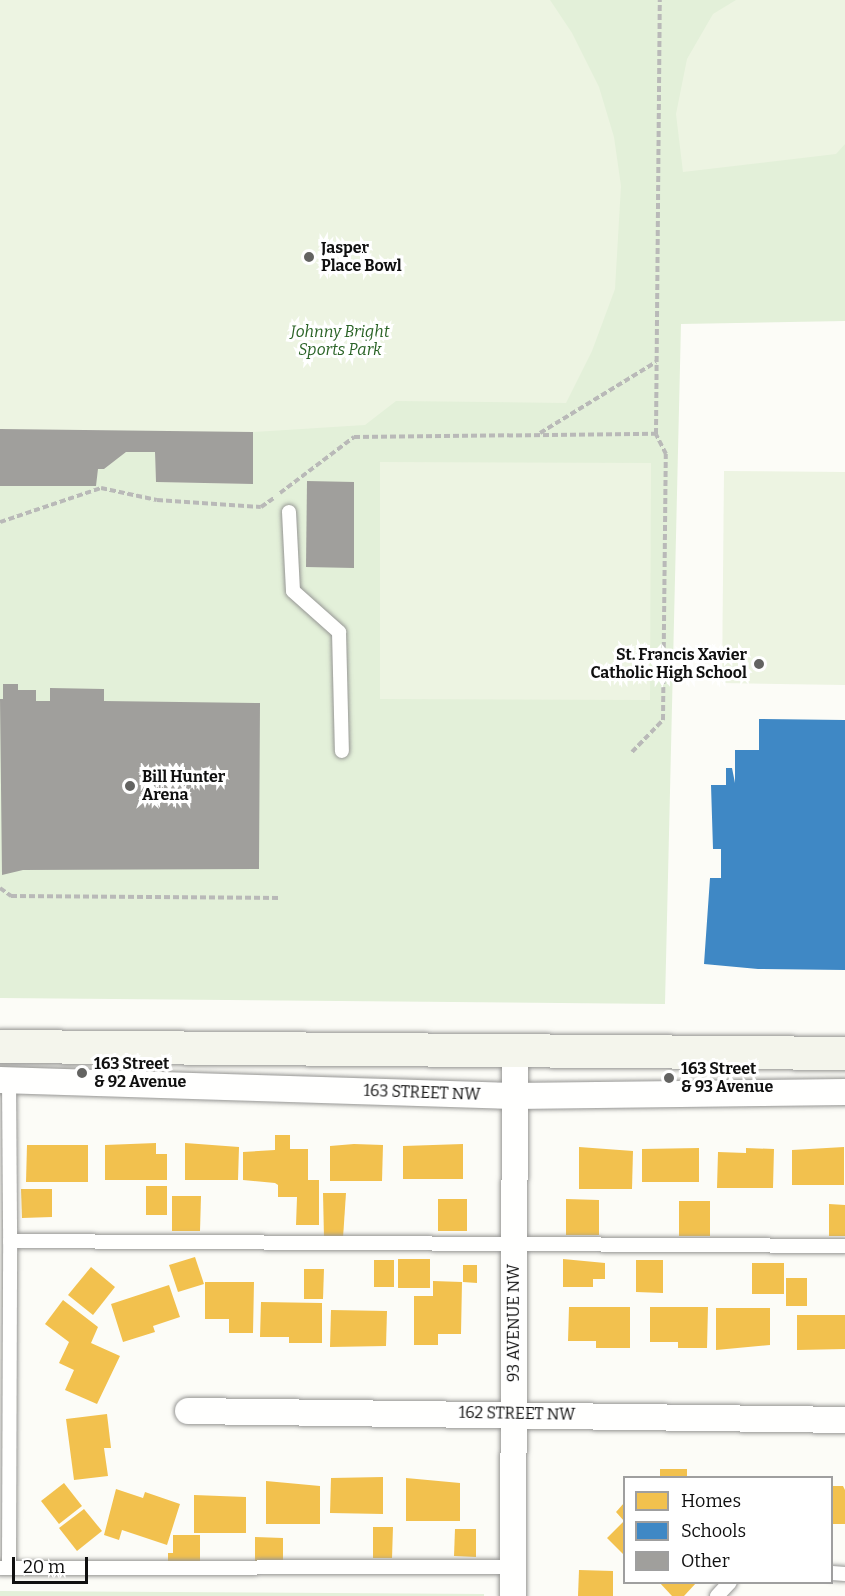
<!DOCTYPE html>
<html>
<head>
<meta charset="utf-8">
<style>
	body { margin:0 }
	#map { position:relative; width:845px; height:1596px; overflow:hidden; background:#fcfcf7; font-family:Bitter,serif }
	div>[style] { position:absolute }
	.green>* { inset:0; background:#e3f0d9 }
	.pitch>* { inset:0; background:#edf4e2 }
	.homes>* { inset:0; background:#f2c14e }
	.schools>* { inset:0; background:#3f88c5 }
	.building>* { inset:0; background:#a09f9c }
	.path>* { height:4px; margin-top:-2px; transform-origin:0; background:repeating-linear-gradient(90deg,#b9b9b8 0 6px,transparent 0 9px) }
	.roads { filter:drop-shadow(0 0 2px #969694) drop-shadow(0 0 2px #969694) }
	.lane>* { height:14px; margin:-7px; padding:0 7px; transform-origin:7px; border-radius:7px; background:#fffffe }
	.street>* { height:26px; margin:-13px; padding:0 13px; transform-origin:13px; border-radius:13px; background:#fffffe }
	.secondary>* { height:33px; margin:-16.5px; padding:0 16.5px; transform-origin:16.5px; border-radius:16.5px; background:#f4f5ec }
	.dots>* { width:16px; height:16px; translate:-50% -50%; box-sizing:border-box; border:3px solid #fff; border-radius:50% }
	span { translate:-50% -50%; white-space:nowrap; text-align:center; line-height:1.15; -webkit-text-stroke:6px #fff; paint-order:stroke }
	.poi-label { font-size:16px; color:#101010; font-weight:700 }
	.left { translate:0 -50%; text-align:left }
	.right { translate:-100% -50%; text-align:right }
	.park-label { font-size:16px; color:#2a6326; font-style:italic }
	.street-label { font-size:16px; color:#101010 }
	.legend { position:absolute; left:623px; top:1476px; width:210px; height:108px; box-sizing:border-box; background:#fff; border:2px solid #9f9f9f; margin:0; padding:8px 10px; list-style:none; font-size:18px; color:#101010 }
	.legend li { display:flex; align-items:center; gap:12px; height:30px }
	.legend b { width:30px; border:2px solid #9f9f9f }
	.scale { position:absolute; left:12px; top:1557px; width:76px; height:27px; box-sizing:border-box; border:3px solid #101010; border-top:0; padding-left:8px; font-size:18px; line-height:21px; white-space:nowrap; color:#101010; -webkit-text-stroke:4px #fff; paint-order:stroke }
</style>
</head>
<body>
<div id="map">
	<div class="green">
		<div style="clip-path:polygon(0 0,845px 0,845px 321px,681px 324px,665px 1004px,0 998px)"></div>
		<div style="clip-path:polygon(0 1591px,484px 1594px,484px 1596px,0 1596px)"></div>
	</div>
	<div class="pitch">
		<div style="clip-path:polygon(0 0,550px 0,572px 33px,599px 87px,614px 137px,621px 186px,615px 289px,592px 351px,566px 403px,396px 401px,365px 425px,253px 432px,253px 484px,156px 482px,155px 452px,126px 452px,104px 469px,98px 469px,96px 486px,0 486px)"></div>
		<div style="clip-path:polygon(736px 0,845px 0,845px 144px,836px 154px,683px 172px,676px 114px,687px 59px,713px 14px)"></div>
		<div style="clip-path:polygon(380px 462px,651px 463px,650px 700px,380px 699px)"></div>
		<div style="clip-path:polygon(724px 471px,845px 472px,845px 685px,722px 683px)"></div>
	</div>
	<div class="homes">
		<div style="clip-path:polygon(275px 1135px,290px 1135px,290px 1149px,308px 1149px,308px 1180px,319px 1180px,319px 1225px,296px 1225px,297px 1197px,278px 1197px,278px 1185px,275px 1183px,243px 1180px,243px 1152px,275px 1150px)"></div>
		<div style="clip-path:polygon(156px 1143px,156px 1154px,167px 1154px,167px 1180px,105px 1180px,105px 1145px)"></div>
		<div style="clip-path:polygon(185px 1143px,239px 1147px,238px 1180px,185px 1180px)"></div>
		<div style="clip-path:polygon(354px 1144px,383px 1145px,382px 1181px,330px 1181px,330px 1146px)"></div>
		<div style="clip-path:polygon(463px 1144px,463px 1179px,403px 1179px,403px 1146px)"></div>
		<div style="clip-path:polygon(27px 1145px,88px 1145px,88px 1182px,26px 1182px)"></div>
		<div style="clip-path:polygon(579px 1147px,633px 1151px,632px 1189px,579px 1189px)"></div>
		<div style="clip-path:polygon(844px 1147px,844px 1185px,792px 1185px,792px 1150px)"></div>
		<div style="clip-path:polygon(699px 1148px,699px 1182px,642px 1182px,642px 1149px)"></div>
		<div style="clip-path:polygon(746px 1148px,774px 1149px,773px 1188px,717px 1188px,718px 1152px,746px 1153px)"></div>
		<div style="clip-path:polygon(146px 1186px,167px 1186px,167px 1215px,146px 1215px)"></div>
		<div style="clip-path:polygon(21px 1189px,52px 1189px,52px 1217px,22px 1218px)"></div>
		<div style="clip-path:polygon(323px 1193px,346px 1193px,343px 1238px,324px 1238px)"></div>
		<div style="clip-path:polygon(172px 1196px,201px 1196px,200px 1231px,172px 1231px)"></div>
		<div style="clip-path:polygon(438px 1199px,467px 1199px,467px 1231px,438px 1231px)"></div>
		<div style="clip-path:polygon(566px 1199px,599px 1200px,599px 1235px,566px 1235px)"></div>
		<div style="clip-path:polygon(679px 1201px,710px 1201px,710px 1236px,679px 1236px)"></div>
		<div style="clip-path:polygon(829px 1204px,845px 1205px,845px 1236px,829px 1236px)"></div>
		<div style="clip-path:polygon(195px 1257px,204px 1284px,178px 1292px,169px 1265px)"></div>
		<div style="clip-path:polygon(398px 1259px,430px 1259px,430px 1288px,398px 1288px)"></div>
		<div style="clip-path:polygon(563px 1259px,605px 1263px,605px 1279px,593px 1279px,593px 1287px,563px 1287px)"></div>
		<div style="clip-path:polygon(374px 1260px,394px 1260px,394px 1287px,374px 1287px)"></div>
		<div style="clip-path:polygon(636px 1260px,663px 1260px,663px 1293px,636px 1292px)"></div>
		<div style="clip-path:polygon(752px 1263px,784px 1263px,784px 1294px,752px 1294px)"></div>
		<div style="clip-path:polygon(463px 1265px,477px 1265px,477px 1283px,463px 1282px)"></div>
		<div style="clip-path:polygon(91px 1267px,115px 1287px,93px 1315px,68px 1295px)"></div>
		<div style="clip-path:polygon(304px 1269px,324px 1269px,323px 1299px,304px 1299px)"></div>
		<div style="clip-path:polygon(786px 1278px,807px 1278px,807px 1306px,786px 1306px)"></div>
		<div style="clip-path:polygon(433px 1281px,462px 1282px,461px 1334px,438px 1334px,438px 1345px,414px 1345px,414px 1296px,433px 1296px)"></div>
		<div style="clip-path:polygon(205px 1282px,254px 1282px,253px 1333px,229px 1333px,229px 1319px,205px 1319px)"></div>
		<div style="clip-path:polygon(169px 1285px,180px 1317px,153px 1326px,155px 1332px,123px 1342px,111px 1304px)"></div>
		<div style="clip-path:polygon(63px 1300px,98px 1327px,91px 1343px,120px 1356px,97px 1404px,65px 1390px,74px 1370px,59px 1363px,69px 1342px,45px 1324px)"></div>
		<div style="clip-path:polygon(261px 1302px,322px 1303px,322px 1343px,289px 1343px,289px 1337px,260px 1337px)"></div>
		<div style="clip-path:polygon(569px 1307px,630px 1307px,630px 1348px,596px 1348px,596px 1341px,568px 1341px)"></div>
		<div style="clip-path:polygon(650px 1307px,708px 1307px,707px 1348px,678px 1348px,678px 1342px,650px 1342px)"></div>
		<div style="clip-path:polygon(716px 1308px,770px 1308px,770px 1345px,716px 1350px)"></div>
		<div style="clip-path:polygon(331px 1310px,387px 1311px,386px 1346px,330px 1347px)"></div>
		<div style="clip-path:polygon(797px 1315px,845px 1315px,845px 1349px,797px 1350px)"></div>
		<div style="clip-path:polygon(107px 1414px,111px 1448px,104px 1448px,108px 1476px,74px 1480px,66px 1419px)"></div>
		<div style="clip-path:polygon(660px 1469px,687px 1469px,687px 1478px,660px 1478px)"></div>
		<div style="clip-path:polygon(383px 1477px,383px 1514px,330px 1513px,331px 1478px)"></div>
		<div style="clip-path:polygon(406px 1478px,460px 1483px,460px 1521px,406px 1521px)"></div>
		<div style="clip-path:polygon(266px 1481px,320px 1486px,320px 1524px,266px 1524px)"></div>
		<div style="clip-path:polygon(64px 1483px,82px 1506px,59px 1524px,41px 1501px)"></div>
		<div style="clip-path:polygon(832px 1486px,843px 1486px,845px 1490px,845px 1524px,832px 1524px)"></div>
		<div style="clip-path:polygon(116px 1489px,143px 1498px,145px 1492px,180px 1504px,167px 1545px,122px 1530px,119px 1540px,104px 1535px)"></div>
		<div style="clip-path:polygon(194px 1495px,246px 1497px,246px 1533px,194px 1533px)"></div>
		<div style="clip-path:polygon(624px 1503px,624px 1555px,607px 1538px,624px 1521px,616px 1512px)"></div>
		<div style="clip-path:polygon(84px 1509px,102px 1531px,77px 1551px,59px 1528px)"></div>
		<div style="clip-path:polygon(373px 1527px,393px 1527px,392px 1558px,373px 1558px)"></div>
		<div style="clip-path:polygon(455px 1529px,476px 1529px,476px 1557px,454px 1556px)"></div>
		<div style="clip-path:polygon(173px 1535px,200px 1535px,200px 1565px,168px 1562px,168px 1553px,173px 1553px)"></div>
		<div style="clip-path:polygon(255px 1537px,283px 1538px,283px 1566px,255px 1566px)"></div>
		<div style="clip-path:polygon(579px 1570px,613px 1571px,613px 1596px,578px 1596px)"></div>
		<div style="clip-path:polygon(659px 1582px,697px 1582px,684px 1596px,672px 1596px)"></div>
	</div>
	<div class="schools">
		<div style="clip-path:polygon(759px 719px,845px 720px,845px 970px,758px 969px,704px 964px,710px 878px,721px 878px,721px 849px,713px 849px,711px 785px,726px 785px,726px 768px,732px 768px,735px 783px,735px 750px,759px 750px)"></div>
	</div>
	<div class="building">
		<div style="clip-path:polygon(0 429px,253px 432px,253px 484px,156px 482px,155px 452px,126px 452px,104px 469px,98px 469px,96px 486px,0 486px)"></div>
		<div style="clip-path:polygon(307px 481px,354px 482px,354px 568px,306px 567px)"></div>
		<div style="clip-path:polygon(3px 684px,18px 684px,18px 690px,36px 690px,36px 701px,50px 701px,50px 688px,104px 689px,104px 701px,260px 703px,259px 869px,23px 870px,2px 875px,0 699px,3px 699px)"></div>
	</div>
	<div class="path">
		<div style="left:540px;top:433px;width:136px;rotate:-31.5deg"></div>
		<div style="left:280px;top:493px;width:93px;rotate:-37.1deg"></div>
		<div style="left:354px;top:437px;width:302px;rotate:-0.6deg"></div>
		<div style="left:0;top:522px;width:107px;rotate:-18.6deg"></div>
		<div style="left:101px;top:488px;width:57px;rotate:12.1deg"></div>
		<div style="left:157px;top:500px;width:104px;rotate:3.9deg"></div>
		<div style="left:261px;top:507px;width:16px;rotate:-35deg"></div>
		<div style="left:632px;top:752px;width:45px;rotate:-45.9deg"></div>
		<div style="left:663px;top:720px;width:266px;rotate:-89.4deg"></div>
		<div style="left:666px;top:454px;width:22px;rotate:-117deg"></div>
		<div style="left:656px;top:434px;width:434px;rotate:-89.5deg"></div>
		<div style="left:0;top:888px;width:14px;rotate:36deg"></div>
		<div style="left:11px;top:896px;width:270px;rotate:0.4deg"></div>
	</div>
	<div class="roads">
		<div class="lane">
			<div style="left:289px;top:512px;width:79px;rotate:87.1deg"></div>
			<div style="left:293px;top:591px;width:62px;rotate:41.7deg"></div>
			<div style="left:339px;top:632px;width:119px;rotate:88.6deg"></div>
			<div style="left:9px;top:1080px;width:161px;rotate:89.6deg"></div>
			<div style="left:10px;top:1241px;width:835px;rotate:0.34deg"></div>
			<div style="left:0;top:1568px;width:513px;rotate:-0.11deg"></div>
			<div style="left:9px;top:1568px;width:327px;rotate:-89.8deg"></div>
			<div style="left:832px;top:1573px;width:13px;rotate:4deg"></div>
			<div style="left:717px;top:1596px;width:19px;rotate:-47deg"></div>
		</div>
		<div class="street">
			<div style="left:0;top:1080px;width:515px;rotate:1.78deg"></div>
			<div style="left:515px;top:1096px;width:330px;rotate:-0.7deg"></div>
			<div style="left:188px;top:1411px;width:657px;rotate:0.78deg"></div>
			<div style="left:513px;top:1596px;width:545px;rotate:-89.79deg"></div>
		</div>
		<div class="secondary">
			<div style="left:0;top:1046px;width:845px;rotate:0.47deg"></div>
		</div>
	</div>
	<div class="dots">
		<div style="left:309px;top:257px;background:#636361"></div>
		<div style="left:759px;top:664px;background:#636361"></div>
		<div style="left:130px;top:786px;background:#636361"></div>
		<div style="left:82px;top:1073px;background:#636361"></div>
		<div style="left:669px;top:1078px;background:#636361"></div>
	</div>
	<div class="poi-label">
		<span class="left" style="left:321px;top:257px">Jasper<br>Place Bowl</span>
		<span class="right" style="left:747px;top:664px">St. Francis Xavier<br>Catholic High School</span>
		<span class="left" style="left:142px;top:786px">Bill Hunter<br>Arena</span>
		<span class="left" style="left:94px;top:1073px">163 Street<br>&amp; 92 Avenue</span>
		<span class="left" style="left:681px;top:1078px">163 Street<br>&amp; 93 Avenue</span>
	</div>
	<div class="park-label">
		<span style="left:340px;top:341px">Johnny Bright<br>Sports Park</span>
	</div>
	<div class="street-label">
		<span style="left:422px;top:1093px;rotate:2deg">163 STREET NW</span>
		<span style="left:514px;top:1323px;rotate:-90deg">93 AVENUE NW</span>
		<span style="left:517px;top:1414px;rotate:1deg">162 STREET NW</span>
	</div>
	<ul class="legend">
	<li><b style="height:16px;background:#f2c14e"></b>Homes</li>
	<li><b style="height:16px;background:#3f88c5"></b>Schools</li>
	<li><b style="height:16px;background:#a09f9c"></b>Other</li>
	</ul>
	<div class="scale">20 m</div>
</div>
</body>
</html>
